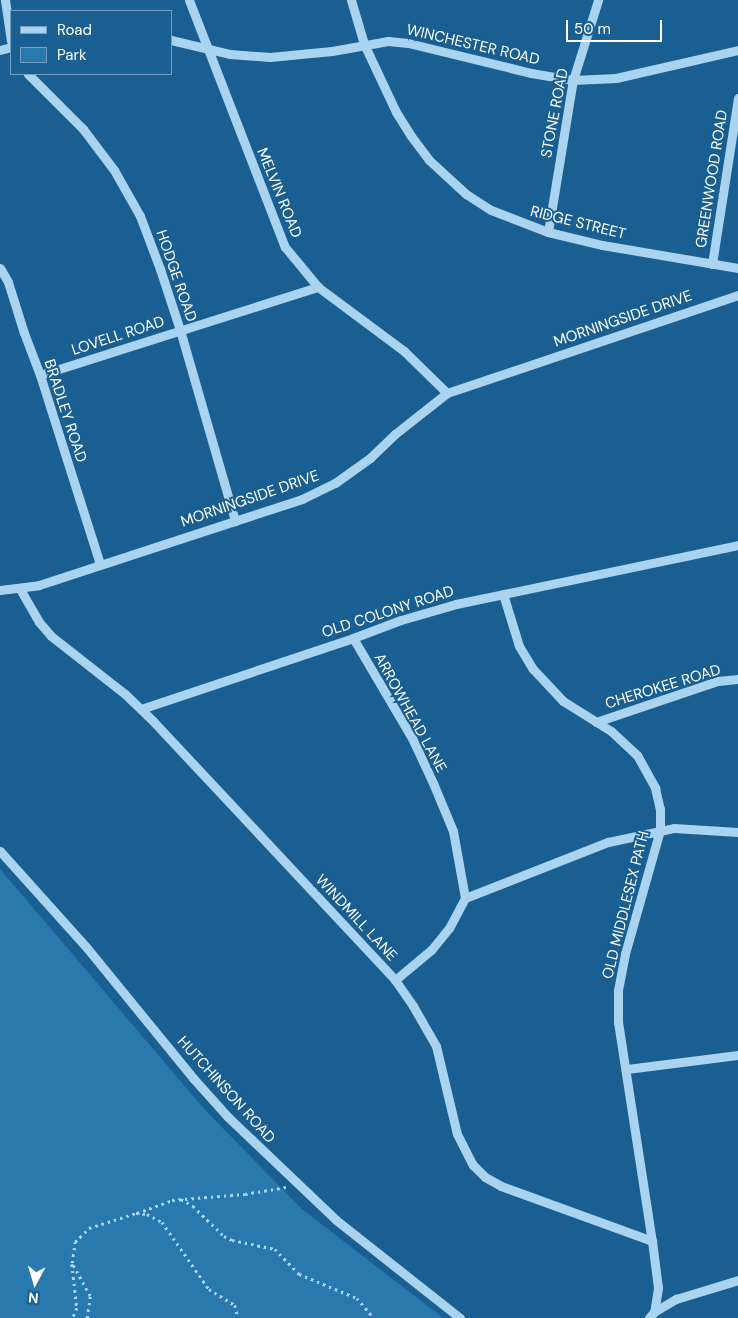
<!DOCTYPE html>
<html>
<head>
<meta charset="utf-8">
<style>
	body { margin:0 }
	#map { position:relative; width:738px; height:1318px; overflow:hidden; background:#195f92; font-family:"DM Sans",sans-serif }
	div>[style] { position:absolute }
	.green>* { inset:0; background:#2979af }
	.path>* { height:2.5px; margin-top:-1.25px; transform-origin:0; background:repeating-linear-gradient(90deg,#a9d3ef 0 2.5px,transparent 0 6.5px) }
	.minor>* { height:9px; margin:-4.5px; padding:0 4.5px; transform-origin:4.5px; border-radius:4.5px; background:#a9d3ef }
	span { translate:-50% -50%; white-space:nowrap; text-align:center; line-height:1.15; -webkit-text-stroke:4px #195f92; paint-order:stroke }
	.street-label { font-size:15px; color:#fff }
	.legend { position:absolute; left:10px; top:10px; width:162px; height:65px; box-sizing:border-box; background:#195f92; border:1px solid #759fbe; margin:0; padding:6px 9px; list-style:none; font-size:15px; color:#fff }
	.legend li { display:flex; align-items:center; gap:10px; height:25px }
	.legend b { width:25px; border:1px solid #759fbe }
	.north { position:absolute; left:10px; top:1258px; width:50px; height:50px; -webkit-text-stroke:4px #195f92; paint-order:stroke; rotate:186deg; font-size:14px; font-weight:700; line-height:20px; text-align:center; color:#fff }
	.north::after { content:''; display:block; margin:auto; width:18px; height:22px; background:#fff; clip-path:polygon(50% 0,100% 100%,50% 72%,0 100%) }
	.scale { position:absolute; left:566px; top:20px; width:96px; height:22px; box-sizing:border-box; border:2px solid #fff; border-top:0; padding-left:6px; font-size:15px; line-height:18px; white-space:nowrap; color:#fff; -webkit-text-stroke:4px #195f92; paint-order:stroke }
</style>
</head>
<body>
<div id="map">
	<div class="green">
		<div style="clip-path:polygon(0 869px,206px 1111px,302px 1209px,443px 1318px,0 1318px)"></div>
	</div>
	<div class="path">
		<div style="left:181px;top:1199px;width:14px;rotate:30deg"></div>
		<div style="left:193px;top:1206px;width:43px;rotate:44.1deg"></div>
		<div style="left:224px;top:1236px;width:9px;rotate:27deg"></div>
		<div style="left:232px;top:1240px;width:44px;rotate:11.8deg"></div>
		<div style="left:275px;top:1249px;width:35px;rotate:46deg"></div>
		<div style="left:299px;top:1274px;width:63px;rotate:22.5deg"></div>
		<div style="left:357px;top:1298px;width:26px;rotate:50deg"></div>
		<div style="left:137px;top:1213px;width:37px;rotate:-20deg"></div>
		<div style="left:172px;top:1200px;width:73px;rotate:-4.7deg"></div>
		<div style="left:245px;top:1194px;width:42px;rotate:-9.7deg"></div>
		<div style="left:72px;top:1264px;width:44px;rotate:83.5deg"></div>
		<div style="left:77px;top:1308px;width:11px;rotate:112deg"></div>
		<div style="left:87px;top:1318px;width:22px;rotate:-82deg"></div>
		<div style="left:90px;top:1296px;width:38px;rotate:-119deg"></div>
		<div style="left:72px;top:1263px;width:21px;rotate:-82deg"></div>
		<div style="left:75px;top:1242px;width:20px;rotate:-45deg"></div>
		<div style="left:89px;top:1228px;width:49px;rotate:-17.7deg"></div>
		<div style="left:136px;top:1213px;width:11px;rotate:5deg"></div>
		<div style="left:147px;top:1214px;width:17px;rotate:28deg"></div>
		<div style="left:162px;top:1222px;width:82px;rotate:55deg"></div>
		<div style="left:209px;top:1289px;width:31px;rotate:32deg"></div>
		<div style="left:235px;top:1305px;width:13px;rotate:77deg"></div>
	</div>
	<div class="minor">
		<div style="left:5px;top:0;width:41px;rotate:81.7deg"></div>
		<div style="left:189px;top:0;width:265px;rotate:68.8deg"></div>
		<div style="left:285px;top:247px;width:52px;rotate:50.5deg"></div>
		<div style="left:318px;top:287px;width:107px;rotate:36.7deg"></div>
		<div style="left:404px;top:351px;width:60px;rotate:44.3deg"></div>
		<div style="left:351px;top:0;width:46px;rotate:73.5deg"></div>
		<div style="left:364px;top:44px;width:75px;rotate:64.8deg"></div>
		<div style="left:396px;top:112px;width:28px;rotate:58deg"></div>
		<div style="left:411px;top:136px;width:30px;rotate:53deg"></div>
		<div style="left:429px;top:160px;width:50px;rotate:42.6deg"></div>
		<div style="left:466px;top:194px;width:30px;rotate:33deg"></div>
		<div style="left:491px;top:210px;width:61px;rotate:21.1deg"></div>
		<div style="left:548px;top:232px;width:56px;rotate:13.5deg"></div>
		<div style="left:602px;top:245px;width:138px;rotate:9.6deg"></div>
		<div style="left:171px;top:40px;width:61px;rotate:13.3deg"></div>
		<div style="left:230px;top:54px;width:40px;rotate:4.3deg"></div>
		<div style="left:270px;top:57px;width:62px;rotate:-5.5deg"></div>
		<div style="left:332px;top:51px;width:57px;rotate:-10.1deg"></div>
		<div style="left:388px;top:41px;width:20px;rotate:6deg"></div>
		<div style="left:408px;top:43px;width:127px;rotate:13.7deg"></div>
		<div style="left:531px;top:73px;width:43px;rotate:9.5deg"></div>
		<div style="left:573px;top:80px;width:43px;rotate:-2.7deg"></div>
		<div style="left:616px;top:78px;width:125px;rotate:-12.9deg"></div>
		<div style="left:0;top:50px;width:11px;rotate:-15deg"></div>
		<div style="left:28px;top:74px;width:78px;rotate:45deg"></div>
		<div style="left:83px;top:129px;width:51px;rotate:52.9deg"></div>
		<div style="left:114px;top:170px;width:53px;rotate:60.5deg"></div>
		<div style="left:140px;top:216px;width:57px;rotate:69.3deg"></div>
		<div style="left:160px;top:269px;width:64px;rotate:71.8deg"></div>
		<div style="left:180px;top:330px;width:199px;rotate:73.9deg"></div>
		<div style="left:548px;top:232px;width:154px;rotate:-80.7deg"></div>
		<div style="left:573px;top:80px;width:84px;rotate:-72.6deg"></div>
		<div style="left:712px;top:264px;width:168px;rotate:-81.1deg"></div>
		<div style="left:0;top:268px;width:16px;rotate:60deg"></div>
		<div style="left:8px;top:282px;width:53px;rotate:72.6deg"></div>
		<div style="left:24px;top:333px;width:45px;rotate:69.1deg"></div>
		<div style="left:40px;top:375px;width:198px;rotate:72.4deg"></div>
		<div style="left:40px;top:375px;width:292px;rotate:-17.6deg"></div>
		<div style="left:20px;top:589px;width:38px;rotate:60deg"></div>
		<div style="left:39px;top:622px;width:18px;rotate:49deg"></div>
		<div style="left:51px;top:636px;width:94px;rotate:38.1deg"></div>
		<div style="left:125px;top:694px;width:39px;rotate:44deg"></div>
		<div style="left:153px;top:721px;width:354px;rotate:46.9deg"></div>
		<div style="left:395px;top:980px;width:32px;rotate:55deg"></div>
		<div style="left:413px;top:1006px;width:46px;rotate:60.1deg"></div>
		<div style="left:436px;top:1046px;width:90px;rotate:76.6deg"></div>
		<div style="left:457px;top:1134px;width:35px;rotate:63deg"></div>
		<div style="left:473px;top:1165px;width:17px;rotate:45deg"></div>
		<div style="left:485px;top:1177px;width:18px;rotate:29deg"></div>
		<div style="left:501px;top:1186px;width:161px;rotate:20deg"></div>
		<div style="left:0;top:590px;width:39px;rotate:-7deg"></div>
		<div style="left:39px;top:585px;width:277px;rotate:-18.1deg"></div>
		<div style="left:302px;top:499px;width:37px;rotate:-26deg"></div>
		<div style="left:335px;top:483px;width:43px;rotate:-35.5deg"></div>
		<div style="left:370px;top:458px;width:35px;rotate:-44deg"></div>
		<div style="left:395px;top:434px;width:66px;rotate:-38.3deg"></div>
		<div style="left:447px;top:393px;width:307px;rotate:-18.6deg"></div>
		<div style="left:503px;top:594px;width:54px;rotate:72.9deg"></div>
		<div style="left:519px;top:646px;width:27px;rotate:59deg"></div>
		<div style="left:533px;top:669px;width:44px;rotate:46.8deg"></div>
		<div style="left:563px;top:701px;width:57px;rotate:32deg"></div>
		<div style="left:611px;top:731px;width:35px;rotate:43deg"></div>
		<div style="left:637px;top:755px;width:38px;rotate:61deg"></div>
		<div style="left:655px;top:788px;width:22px;rotate:77deg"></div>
		<div style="left:660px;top:809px;width:21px;rotate:90deg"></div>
		<div style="left:660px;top:830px;width:129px;rotate:105.8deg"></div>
		<div style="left:625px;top:954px;width:38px;rotate:101deg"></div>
		<div style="left:618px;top:991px;width:31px;rotate:90deg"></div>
		<div style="left:618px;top:1022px;width:222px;rotate:81.2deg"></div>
		<div style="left:652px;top:1241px;width:47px;rotate:82.7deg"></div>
		<div style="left:658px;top:1288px;width:24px;rotate:99deg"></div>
		<div style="left:353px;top:638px;width:116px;rotate:59.5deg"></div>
		<div style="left:412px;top:738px;width:50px;rotate:65deg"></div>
		<div style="left:433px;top:783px;width:52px;rotate:67.4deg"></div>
		<div style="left:453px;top:831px;width:68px;rotate:79.8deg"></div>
		<div style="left:465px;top:898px;width:34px;rotate:118deg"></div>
		<div style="left:449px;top:928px;width:28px;rotate:129deg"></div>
		<div style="left:431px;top:950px;width:47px;rotate:140.2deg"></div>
		<div style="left:141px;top:709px;width:224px;rotate:-18.5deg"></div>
		<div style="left:353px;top:638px;width:51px;rotate:-20.6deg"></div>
		<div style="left:401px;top:620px;width:57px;rotate:-16.2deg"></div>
		<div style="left:456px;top:604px;width:288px;rotate:-11.8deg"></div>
		<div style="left:596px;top:722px;width:129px;rotate:-18.6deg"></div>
		<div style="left:718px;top:681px;width:20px;rotate:-6deg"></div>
		<div style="left:0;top:851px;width:130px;rotate:48.1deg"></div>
		<div style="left:87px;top:948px;width:168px;rotate:50.8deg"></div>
		<div style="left:193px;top:1078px;width:52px;rotate:48.1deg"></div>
		<div style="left:228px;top:1117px;width:149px;rotate:43.6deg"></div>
		<div style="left:336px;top:1220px;width:158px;rotate:38.3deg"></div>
		<div style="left:465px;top:898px;width:154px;rotate:-21.4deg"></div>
		<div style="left:608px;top:842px;width:67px;rotate:-12deg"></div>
		<div style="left:674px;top:828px;width:64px;rotate:3.6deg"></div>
		<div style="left:627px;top:1069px;width:112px;rotate:-7.2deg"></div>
		<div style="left:649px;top:1318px;width:8px;rotate:-50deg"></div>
		<div style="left:654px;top:1312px;width:26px;rotate:-31deg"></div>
		<div style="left:676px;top:1299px;width:65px;rotate:-17deg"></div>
	</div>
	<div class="street-label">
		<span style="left:473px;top:45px;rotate:13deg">WINCHESTER ROAD</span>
		<span style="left:555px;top:113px;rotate:-79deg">STONE ROAD</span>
		<span style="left:712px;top:179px;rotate:-81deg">GREENWOOD ROAD</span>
		<span style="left:279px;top:193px;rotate:68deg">MELVIN ROAD</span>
		<span style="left:578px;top:223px;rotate:14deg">RIDGE STREET</span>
		<span style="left:176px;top:276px;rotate:71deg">HODGE ROAD</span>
		<span style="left:623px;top:319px;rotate:-19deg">MORNINGSIDE DRIVE</span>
		<span style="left:118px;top:336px;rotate:-18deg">LOVELL ROAD</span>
		<span style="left:65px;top:411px;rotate:72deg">BRADLEY ROAD</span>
		<span style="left:250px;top:499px;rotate:-19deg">MORNINGSIDE DRIVE</span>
		<span style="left:388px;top:612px;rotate:-18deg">OLD COLONY ROAD</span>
		<span style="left:663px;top:687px;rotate:-17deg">CHEROKEE ROAD</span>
		<span style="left:410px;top:713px;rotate:61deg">ARROWHEAD LANE</span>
		<span style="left:626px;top:905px;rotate:-76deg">OLD MIDDLESEX PATH</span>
		<span style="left:356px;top:918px;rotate:47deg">WINDMILL LANE</span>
		<span style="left:226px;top:1090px;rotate:48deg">HUTCHINSON ROAD</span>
	</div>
	<ul class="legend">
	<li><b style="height:6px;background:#a9d3ef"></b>Road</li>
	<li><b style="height:14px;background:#2979af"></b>Park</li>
	</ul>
	<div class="north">N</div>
	<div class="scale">50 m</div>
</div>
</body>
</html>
